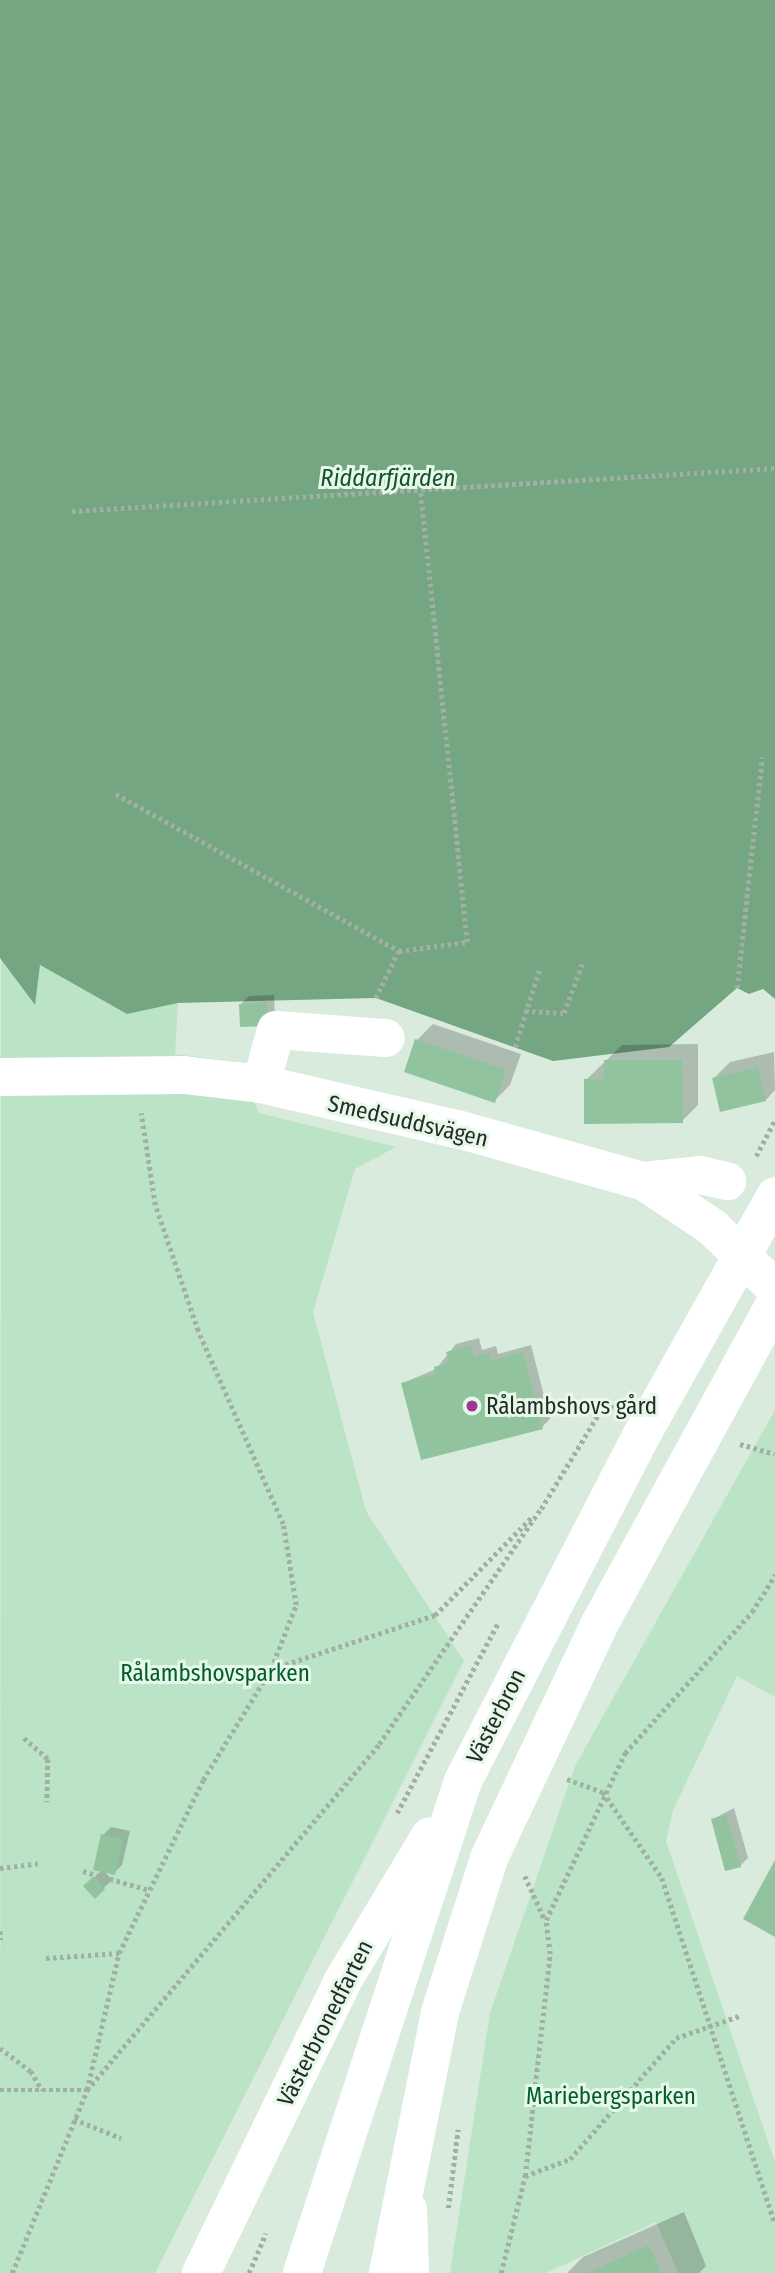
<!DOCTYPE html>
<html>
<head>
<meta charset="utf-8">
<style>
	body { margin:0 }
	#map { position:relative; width:775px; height:2273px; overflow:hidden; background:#d9ebdd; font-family:"Fira Sans Condensed",sans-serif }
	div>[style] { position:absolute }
	.green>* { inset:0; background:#bbe3c5 }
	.water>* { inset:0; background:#74a681 }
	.shadow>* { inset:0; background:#0003 }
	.building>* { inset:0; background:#91c49e }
	.path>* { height:4.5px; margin-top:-2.25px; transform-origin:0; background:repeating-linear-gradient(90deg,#a1b0a5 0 3.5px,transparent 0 7px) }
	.minor>* { height:38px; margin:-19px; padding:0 19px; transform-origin:19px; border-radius:19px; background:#fff }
	.major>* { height:38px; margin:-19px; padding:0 19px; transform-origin:19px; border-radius:19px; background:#fff }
	.dots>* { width:19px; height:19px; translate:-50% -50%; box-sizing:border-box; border:4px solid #e6f8ea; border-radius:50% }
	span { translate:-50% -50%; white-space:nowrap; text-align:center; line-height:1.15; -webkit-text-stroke:6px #e6f8ea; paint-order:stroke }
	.street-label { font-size:23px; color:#252c26 }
	.poi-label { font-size:23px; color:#252c26 }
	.left { translate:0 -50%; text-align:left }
	.park-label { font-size:23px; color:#035a2c }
	.water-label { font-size:24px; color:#18512d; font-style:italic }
</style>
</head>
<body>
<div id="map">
	<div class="green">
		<div style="clip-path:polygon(1px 958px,34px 1004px,39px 965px,127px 1014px,178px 1003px,175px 1054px,237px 1062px,259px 1113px,396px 1147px,355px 1169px,313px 1312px,366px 1511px,464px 1661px,155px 2273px,0 2273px)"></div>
		<div style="clip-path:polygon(775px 1410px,775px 1697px,737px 1676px,673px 1810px,666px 1841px,775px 2162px,775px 2273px,678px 2273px,656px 2222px,546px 2273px,450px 2273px,490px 2013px,575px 1766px)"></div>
	</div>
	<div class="water">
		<div style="clip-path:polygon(0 0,775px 0,775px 999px,763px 989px,749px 994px,737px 988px,669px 1047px,553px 1061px,376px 998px,178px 1003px,127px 1014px,40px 965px,35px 1005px,0 958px)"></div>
	</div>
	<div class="shadow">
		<div style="clip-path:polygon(274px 995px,275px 1016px,241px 1004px,249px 996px)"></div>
		<div style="clip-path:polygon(433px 1024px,521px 1054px,510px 1085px,494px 1101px,417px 1040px)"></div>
		<div style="clip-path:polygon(698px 1044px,698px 1105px,682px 1121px,586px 1080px,622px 1045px)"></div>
		<div style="clip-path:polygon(774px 1052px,775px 1090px,766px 1100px,714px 1078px,730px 1062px)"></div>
		<div style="clip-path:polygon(479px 1338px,482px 1350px,496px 1346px,498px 1354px,531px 1345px,550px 1419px,542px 1427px,403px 1383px,436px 1369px,456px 1344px)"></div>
		<div style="clip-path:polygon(734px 1808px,748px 1858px,740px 1866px,713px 1819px)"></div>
		<div style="clip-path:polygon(111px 1827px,130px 1831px,122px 1865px,114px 1873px,104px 1871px,112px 1880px,95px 1896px,86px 1886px,102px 1870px,103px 1835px)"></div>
		<div style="clip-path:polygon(684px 2212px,706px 2266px,699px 2273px,567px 2273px,583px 2257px)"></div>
	</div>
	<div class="building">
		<div style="clip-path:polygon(267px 1002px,268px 1026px,240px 1027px,239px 1004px)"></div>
		<div style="clip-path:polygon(415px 1039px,506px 1070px,495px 1103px,404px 1072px)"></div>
		<div style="clip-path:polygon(604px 1060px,682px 1060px,683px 1123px,584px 1124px,584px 1079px,604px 1079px)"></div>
		<div style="clip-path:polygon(758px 1067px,766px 1101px,720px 1112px,712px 1078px)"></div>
		<div style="clip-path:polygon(471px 1345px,474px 1357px,489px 1353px,490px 1361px,523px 1352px,543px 1429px,421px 1460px,401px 1383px,435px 1374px,434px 1367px,449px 1363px,446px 1352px)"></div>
		<div style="clip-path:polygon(726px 1815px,741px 1867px,725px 1871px,711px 1819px)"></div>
		<div style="clip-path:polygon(101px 1834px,123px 1839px,115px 1875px,93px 1870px)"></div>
		<div style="clip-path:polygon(775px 1860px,775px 1937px,743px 1919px)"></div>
		<div style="clip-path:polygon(94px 1876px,105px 1889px,95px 1899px,83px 1886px)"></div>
		<div style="clip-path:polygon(649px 2245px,661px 2273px,587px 2273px)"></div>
	</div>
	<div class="path">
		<div style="left:72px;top:511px;width:704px;rotate:-3.5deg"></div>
		<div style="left:116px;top:794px;width:324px;rotate:29deg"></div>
		<div style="left:399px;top:951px;width:52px;rotate:116.1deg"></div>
		<div style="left:399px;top:951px;width:69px;rotate:-7.5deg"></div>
		<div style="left:467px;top:942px;width:453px;rotate:-95.9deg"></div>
		<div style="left:737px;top:988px;width:232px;rotate:-83.8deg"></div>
		<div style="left:525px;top:1011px;width:39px;rotate:3deg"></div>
		<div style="left:564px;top:1013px;width:52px;rotate:-69.8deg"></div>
		<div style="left:515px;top:1047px;width:84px;rotate:-72.6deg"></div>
		<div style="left:756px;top:1156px;width:41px;rotate:-62.2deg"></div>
		<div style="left:740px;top:1444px;width:36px;rotate:16deg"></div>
		<div style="left:541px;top:1509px;width:122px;rotate:-58.8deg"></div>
		<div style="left:604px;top:1405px;width:10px;rotate:17deg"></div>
		<div style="left:272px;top:1669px;width:172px;rotate:-18.3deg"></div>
		<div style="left:435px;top:1615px;width:138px;rotate:-45.3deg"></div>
		<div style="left:24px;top:1738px;width:32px;rotate:41deg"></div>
		<div style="left:48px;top:1759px;width:43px;rotate:91.3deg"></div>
		<div style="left:567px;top:1779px;width:38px;rotate:20deg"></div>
		<div style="left:603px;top:1792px;width:104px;rotate:55.5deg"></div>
		<div style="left:662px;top:1878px;width:364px;rotate:71.9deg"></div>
		<div style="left:397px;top:1813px;width:215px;rotate:-62deg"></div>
		<div style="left:0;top:1868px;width:38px;rotate:-7deg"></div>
		<div style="left:83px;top:1871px;width:69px;rotate:16.1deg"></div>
		<div style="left:525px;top:1876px;width:48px;rotate:65.6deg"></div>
		<div style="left:0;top:1931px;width:9px;rotate:84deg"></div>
		<div style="left:46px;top:1958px;width:73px;rotate:-3.9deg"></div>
		<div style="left:0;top:2048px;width:39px;rotate:37deg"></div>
		<div style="left:31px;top:2071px;width:22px;rotate:60deg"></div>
		<div style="left:0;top:2090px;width:87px"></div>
		<div style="left:87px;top:2090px;width:141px;rotate:-76.9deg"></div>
		<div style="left:119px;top:1953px;width:192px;rotate:-64.1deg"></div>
		<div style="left:203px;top:1780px;width:130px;rotate:-58.5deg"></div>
		<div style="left:271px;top:1669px;width:69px;rotate:-68.7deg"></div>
		<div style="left:296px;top:1605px;width:82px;rotate:-99.1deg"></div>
		<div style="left:283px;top:1524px;width:211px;rotate:-113.8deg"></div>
		<div style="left:198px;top:1331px;width:133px;rotate:-108.8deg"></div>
		<div style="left:155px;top:1205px;width:93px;rotate:-98.7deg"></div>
		<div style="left:74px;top:2119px;width:51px;rotate:22deg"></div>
		<div style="left:525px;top:2176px;width:48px;rotate:-20.7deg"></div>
		<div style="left:570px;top:2159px;width:161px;rotate:-48.8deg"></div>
		<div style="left:676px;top:2038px;width:70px;rotate:-19.2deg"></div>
		<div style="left:448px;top:2208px;width:79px;rotate:-82.7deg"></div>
		<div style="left:12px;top:2273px;width:198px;rotate:-67.7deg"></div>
		<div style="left:87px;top:2090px;width:453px;rotate:-49.8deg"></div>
		<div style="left:379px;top:1744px;width:288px;rotate:-55.5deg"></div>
		<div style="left:249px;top:2273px;width:43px;rotate:-67deg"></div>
		<div style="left:501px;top:2273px;width:100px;rotate:-76.1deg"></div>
		<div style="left:525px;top:2176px;width:223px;rotate:-83.6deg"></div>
		<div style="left:550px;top:1954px;width:34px;rotate:-97deg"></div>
		<div style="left:546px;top:1920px;width:185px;rotate:-64.7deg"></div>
		<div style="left:625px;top:1753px;width:190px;rotate:-48deg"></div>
		<div style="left:752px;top:1612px;width:44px;rotate:-58.1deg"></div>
	</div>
	<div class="minor">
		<div style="left:0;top:1077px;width:184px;rotate:-0.6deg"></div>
		<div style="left:184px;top:1075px;width:78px;rotate:6.7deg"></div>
		<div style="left:261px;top:1084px;width:205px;rotate:13deg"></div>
		<div style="left:461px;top:1130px;width:189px;rotate:15.7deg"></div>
		<div style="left:643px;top:1181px;width:83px;rotate:33.7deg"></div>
		<div style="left:712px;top:1227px;width:88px;rotate:44.1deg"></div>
		<div style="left:261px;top:1084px;width:56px;rotate:-74.5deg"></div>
		<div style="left:276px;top:1030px;width:110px;rotate:4.2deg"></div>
		<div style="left:643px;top:1181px;width:57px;rotate:-6deg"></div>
		<div style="left:700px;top:1175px;width:28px;rotate:13deg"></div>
		<div style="left:408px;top:2209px;width:64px;rotate:88.2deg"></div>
	</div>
	<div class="major">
		<div style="left:201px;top:2273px;width:323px;rotate:-64.1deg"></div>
		<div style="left:342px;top:1982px;width:170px;rotate:-58.9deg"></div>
		<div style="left:302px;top:2273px;width:518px;rotate:-71.88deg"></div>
		<div style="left:463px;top:1781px;width:386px;rotate:-62.7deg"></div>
		<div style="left:640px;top:1438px;width:277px;rotate:-60.8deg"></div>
		<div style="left:388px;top:2273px;width:266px;rotate:-78.7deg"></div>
		<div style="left:440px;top:2012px;width:162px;rotate:-72.3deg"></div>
		<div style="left:489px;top:1858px;width:258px;rotate:-64.7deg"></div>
		<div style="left:599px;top:1625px;width:366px;rotate:-61.3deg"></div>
	</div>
	<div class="dots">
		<div style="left:472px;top:1406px;background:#9f3597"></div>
	</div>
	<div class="street-label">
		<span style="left:408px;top:1121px;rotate:13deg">Smedsuddsvägen</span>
		<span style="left:496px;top:1716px;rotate:-63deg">Västerbron</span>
		<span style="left:325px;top:2023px;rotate:-63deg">Västerbronedfarten</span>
	</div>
	<div class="poi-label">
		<span class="left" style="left:486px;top:1406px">Rålambshovs gård</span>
	</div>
	<div class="park-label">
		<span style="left:215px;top:1673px">Rålambshovsparken</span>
		<span style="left:611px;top:2096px">Mariebergsparken</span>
	</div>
	<div class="water-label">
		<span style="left:388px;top:479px">Riddarfjärden</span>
	</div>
</div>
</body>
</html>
